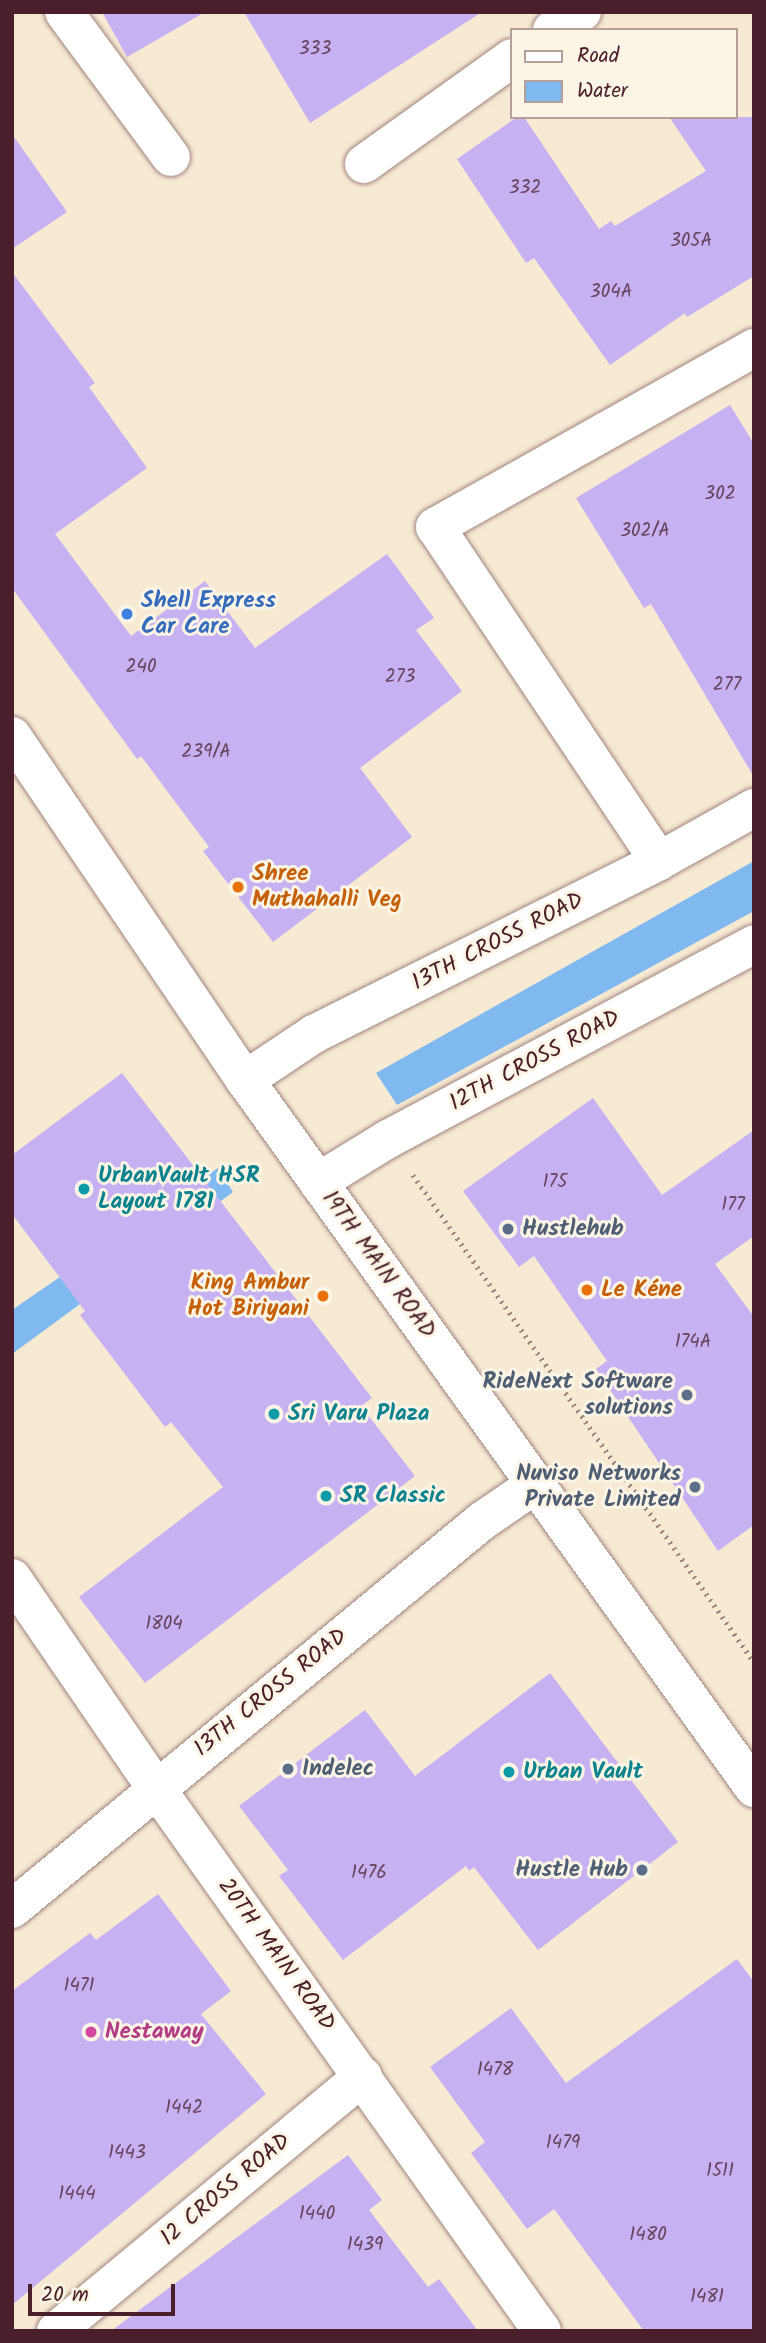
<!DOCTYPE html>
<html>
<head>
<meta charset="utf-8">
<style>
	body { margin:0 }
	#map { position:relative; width:766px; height:2343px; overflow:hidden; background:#f7ead3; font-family:Kalam,sans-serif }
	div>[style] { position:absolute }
	.water>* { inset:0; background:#80b9f0 }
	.building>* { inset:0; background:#c6b1f2 }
	.path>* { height:4.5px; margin-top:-2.25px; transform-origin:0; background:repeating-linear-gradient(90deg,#a0847f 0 2px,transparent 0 7px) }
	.roads { filter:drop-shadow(0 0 2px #a0847f) drop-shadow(0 0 2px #a0847f) }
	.street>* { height:38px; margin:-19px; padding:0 19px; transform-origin:19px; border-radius:19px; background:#fff }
	.secondary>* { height:38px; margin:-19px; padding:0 19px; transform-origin:19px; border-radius:19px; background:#fff }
	.dots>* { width:19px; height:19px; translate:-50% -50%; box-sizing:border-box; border:4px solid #fcf5e5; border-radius:50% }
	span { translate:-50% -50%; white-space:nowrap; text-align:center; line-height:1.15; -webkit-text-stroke:6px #fcf5e5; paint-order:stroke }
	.number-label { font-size:19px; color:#69445d }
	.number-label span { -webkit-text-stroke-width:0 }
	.shop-label { font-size:23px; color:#366cbe; font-weight:700 }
	.left { translate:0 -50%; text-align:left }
	.food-label { font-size:23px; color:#c56008; font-weight:700 }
	.right { translate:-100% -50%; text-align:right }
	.street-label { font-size:23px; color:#4a1f2b }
	.culture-label { font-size:23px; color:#0d838f; font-weight:700 }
	.service-label { font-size:23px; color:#4e5e75; font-weight:700 }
	.hotel-label { font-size:23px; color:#b23c85; font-weight:700 }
	.frame { position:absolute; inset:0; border:14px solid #4a1f2b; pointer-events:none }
	.legend { position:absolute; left:510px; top:28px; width:228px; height:91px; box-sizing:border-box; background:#fcf5e5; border:2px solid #b59f9b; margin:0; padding:9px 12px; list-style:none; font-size:21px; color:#4a1f2b }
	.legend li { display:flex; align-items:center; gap:14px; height:35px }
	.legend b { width:35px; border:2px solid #b59f9b }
	.scale { position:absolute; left:28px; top:2284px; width:147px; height:32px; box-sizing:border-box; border:4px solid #4a1f2b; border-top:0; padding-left:9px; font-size:21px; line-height:24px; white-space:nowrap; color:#4a1f2b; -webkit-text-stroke:5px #fcf5e5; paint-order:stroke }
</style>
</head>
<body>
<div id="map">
	<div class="water">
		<div style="clip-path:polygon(754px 861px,754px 911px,397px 1105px,376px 1073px)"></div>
		<div style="clip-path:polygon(218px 1168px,233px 1192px,12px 1354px,12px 1310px)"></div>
	</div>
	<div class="building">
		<div style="clip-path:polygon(102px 12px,205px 12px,127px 57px)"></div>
		<div style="clip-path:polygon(244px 12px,482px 12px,310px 123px)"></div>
		<div style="clip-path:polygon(517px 117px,524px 117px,599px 229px,611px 221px,615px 226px,706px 171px,669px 117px,754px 117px,754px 276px,687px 317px,685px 313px,610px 365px,534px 258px,526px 263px,457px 159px)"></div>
		<div style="clip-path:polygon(12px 134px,67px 212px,12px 249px)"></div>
		<div style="clip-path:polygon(12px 272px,95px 383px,89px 387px,147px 468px,55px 534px,131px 636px,205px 581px,255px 648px,387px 554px,434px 618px,416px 630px,462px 691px,360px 768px,412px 837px,273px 942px,203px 851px,209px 847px,141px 756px,137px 759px,12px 588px)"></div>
		<div style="clip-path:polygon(730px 405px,754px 444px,754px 777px,651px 604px,644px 608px,576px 498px)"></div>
		<div style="clip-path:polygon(122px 1073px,372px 1398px,361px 1406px,415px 1476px,145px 1683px,79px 1597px,223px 1487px,171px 1422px,165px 1427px,80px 1315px,85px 1311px,12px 1214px,12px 1155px)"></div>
		<div style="clip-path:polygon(593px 1098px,662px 1195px,754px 1130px,754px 1236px,715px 1264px,754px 1317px,754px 1525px,718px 1551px,596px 1369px,607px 1361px,534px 1256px,519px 1267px,463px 1191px)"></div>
		<div style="clip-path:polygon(550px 1673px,678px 1842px,538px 1950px,474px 1867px,469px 1871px,466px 1866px,343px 1960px,279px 1876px,288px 1870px,239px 1806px,365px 1710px,415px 1776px)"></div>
		<div style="clip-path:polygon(158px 1894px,231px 1991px,201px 2014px,266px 2094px,12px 2305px,12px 1991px,90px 1933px,96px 1940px)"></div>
		<div style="clip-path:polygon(737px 1959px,754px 1982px,754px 2331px,644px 2331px,554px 2209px,527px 2229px,471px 2153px,485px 2142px,430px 2067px,511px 2008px,566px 2083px)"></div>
		<div style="clip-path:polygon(348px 2155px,382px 2200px,369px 2210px,428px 2287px,439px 2279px,478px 2331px,111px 2331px)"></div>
	</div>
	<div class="path">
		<div style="left:413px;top:1175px;width:595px;rotate:55deg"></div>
	</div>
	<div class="roads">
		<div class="street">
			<div style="left:64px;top:12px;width:180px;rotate:53.6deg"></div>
			<div style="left:552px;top:30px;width:35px;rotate:-31deg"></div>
			<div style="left:364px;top:164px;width:182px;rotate:-35.6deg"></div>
			<div style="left:659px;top:861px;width:402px;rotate:-123.8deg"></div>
			<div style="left:435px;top:527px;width:366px;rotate:-29.3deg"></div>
			<div style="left:245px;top:1080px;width:83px;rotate:-33.7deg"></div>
			<div style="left:314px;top:1034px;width:386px;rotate:-26.6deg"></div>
			<div style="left:659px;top:861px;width:109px;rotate:-29.2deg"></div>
			<div style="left:318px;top:1182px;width:82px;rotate:-31.6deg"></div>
			<div style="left:388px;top:1139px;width:415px;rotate:-28deg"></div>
			<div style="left:12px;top:1578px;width:255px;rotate:55.6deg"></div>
			<div style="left:156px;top:1788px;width:666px;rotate:54.59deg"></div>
			<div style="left:56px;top:2331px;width:399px;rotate:-39.7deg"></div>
		</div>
		<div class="secondary">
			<div style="left:12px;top:736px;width:415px;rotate:55.9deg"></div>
			<div style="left:245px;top:1080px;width:872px;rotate:54.29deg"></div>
			<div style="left:12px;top:1909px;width:609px;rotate:-39.54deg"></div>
			<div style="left:482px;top:1521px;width:65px;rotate:-34.4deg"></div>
		</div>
	</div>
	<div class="dots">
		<div style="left:127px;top:614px;background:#3f7fe0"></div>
		<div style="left:238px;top:887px;background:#e8710a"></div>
		<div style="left:84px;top:1189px;background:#0f9aa8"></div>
		<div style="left:508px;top:1229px;background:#5c6f8a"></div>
		<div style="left:587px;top:1290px;background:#e8710a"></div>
		<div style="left:323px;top:1296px;background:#e8710a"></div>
		<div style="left:687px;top:1395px;background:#5c6f8a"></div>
		<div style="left:274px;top:1414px;background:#0f9aa8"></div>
		<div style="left:695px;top:1487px;background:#5c6f8a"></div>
		<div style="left:326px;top:1496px;background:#0f9aa8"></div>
		<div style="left:288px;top:1769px;background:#5c6f8a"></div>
		<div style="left:509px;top:1772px;background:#0f9aa8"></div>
		<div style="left:642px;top:1870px;background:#5c6f8a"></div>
		<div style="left:91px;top:2032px;background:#d1479c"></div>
	</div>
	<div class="number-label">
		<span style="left:315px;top:50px">333</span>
		<span style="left:525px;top:189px">332</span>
		<span style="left:691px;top:242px">305A</span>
		<span style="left:611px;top:293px">304A</span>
		<span style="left:720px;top:495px">302</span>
		<span style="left:645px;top:532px">302/A</span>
		<span style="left:141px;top:668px">240</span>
		<span style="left:400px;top:678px">273</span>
		<span style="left:727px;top:686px">277</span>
		<span style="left:206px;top:753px">239/A</span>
		<span style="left:555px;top:1183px">175</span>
		<span style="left:733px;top:1206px">177</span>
		<span style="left:693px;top:1343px">174A</span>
		<span style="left:164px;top:1625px">1804</span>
		<span style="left:369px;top:1874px">1476</span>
		<span style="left:79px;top:1987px">1471</span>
		<span style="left:495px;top:2071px">1478</span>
		<span style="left:184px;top:2109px">1442</span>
		<span style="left:563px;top:2144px">1479</span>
		<span style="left:127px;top:2154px">1443</span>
		<span style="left:720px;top:2172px">1511</span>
		<span style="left:77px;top:2195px">1444</span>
		<span style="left:317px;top:2215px">1440</span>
		<span style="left:648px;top:2236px">1480</span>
		<span style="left:365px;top:2246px">1439</span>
		<span style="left:707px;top:2298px">1481</span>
	</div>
	<div class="shop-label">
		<span class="left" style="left:141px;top:614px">Shell Express<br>Car Care</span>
	</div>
	<div class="food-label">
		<span class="left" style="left:252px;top:887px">Shree<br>Muthahalli Veg</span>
		<span class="right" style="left:309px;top:1296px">King Ambur<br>Hot Biriyani</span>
		<span class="left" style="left:601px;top:1290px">Le Kéne</span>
	</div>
	<div class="street-label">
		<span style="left:498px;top:942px;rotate:-27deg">13TH CROSS ROAD</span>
		<span style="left:535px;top:1061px;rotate:-28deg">12TH CROSS ROAD</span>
		<span style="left:378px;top:1265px;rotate:54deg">19TH MAIN ROAD</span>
		<span style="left:271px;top:1693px;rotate:-39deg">13TH CROSS ROAD</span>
		<span style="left:276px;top:1955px;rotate:54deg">20TH MAIN ROAD</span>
		<span style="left:226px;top:2190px;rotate:-40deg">12 CROSS ROAD</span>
	</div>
	<div class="culture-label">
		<span class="left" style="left:98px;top:1189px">UrbanVault HSR<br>Layout 1781</span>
		<span class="left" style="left:288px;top:1414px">Sri Varu Plaza</span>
		<span class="left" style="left:340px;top:1496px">SR Classic</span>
		<span class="left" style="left:523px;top:1772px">Urban Vault</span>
	</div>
	<div class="service-label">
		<span class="left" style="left:522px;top:1229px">Hustlehub</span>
		<span class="right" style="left:673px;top:1395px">RideNext Software<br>solutions</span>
		<span class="right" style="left:681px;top:1487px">Nuviso Networks<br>Private Limited</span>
		<span class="left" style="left:302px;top:1769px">Indelec</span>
		<span class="right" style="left:628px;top:1870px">Hustle Hub</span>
	</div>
	<div class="hotel-label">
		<span class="left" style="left:105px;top:2032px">Nestaway</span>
	</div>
	<div class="frame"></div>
	<ul class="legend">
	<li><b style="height:9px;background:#fff"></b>Road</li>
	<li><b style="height:19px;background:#80b9f0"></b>Water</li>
	</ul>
	<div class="scale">20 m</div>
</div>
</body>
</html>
